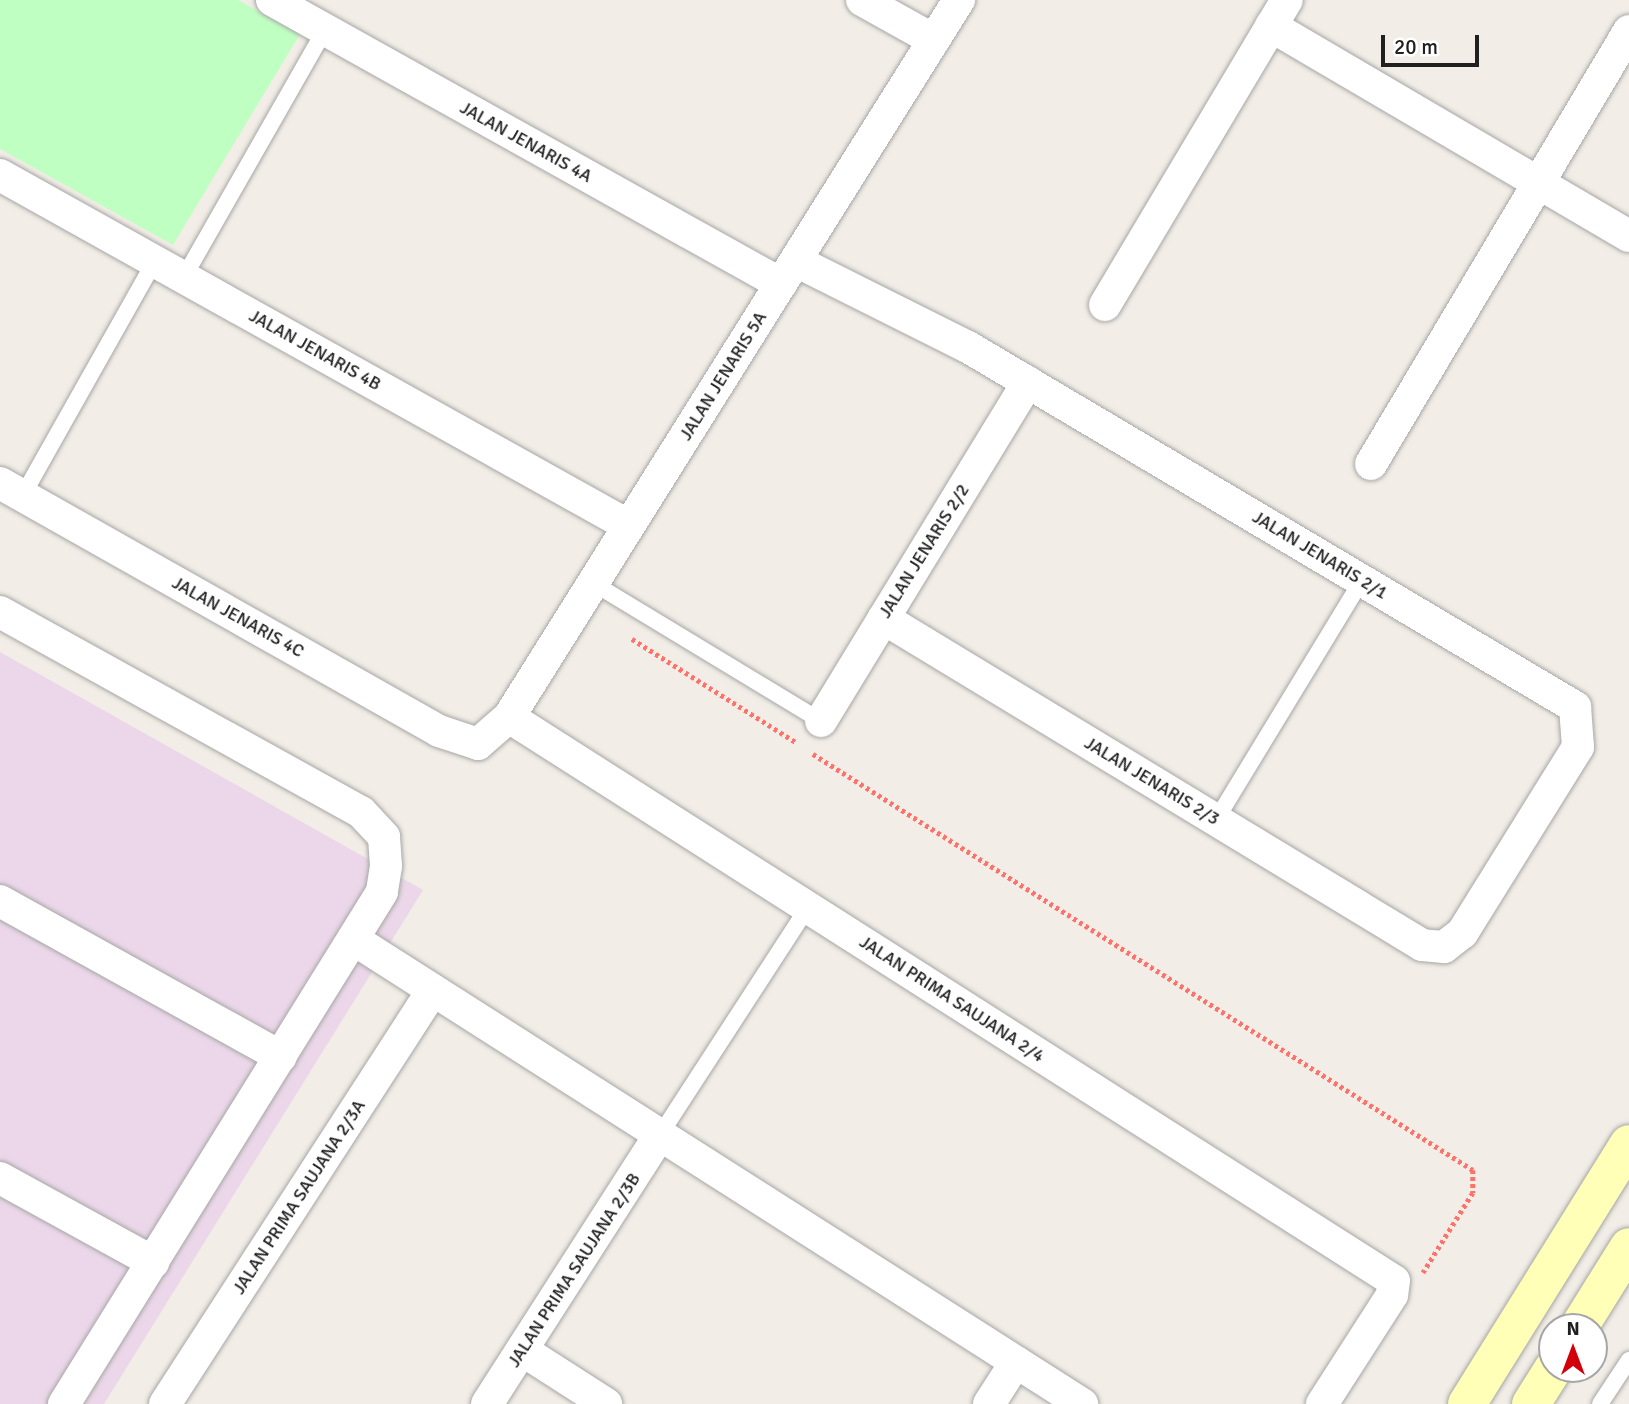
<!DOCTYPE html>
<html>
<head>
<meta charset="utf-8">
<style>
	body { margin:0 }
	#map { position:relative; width:1629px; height:1404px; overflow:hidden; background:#f2ede6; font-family:Signika,sans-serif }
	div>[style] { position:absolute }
	.industrial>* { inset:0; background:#ebd7e9 }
	.park>* { inset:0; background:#c0ffc2 }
	.path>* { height:4.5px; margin-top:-2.25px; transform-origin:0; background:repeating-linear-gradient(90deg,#ff726a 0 3.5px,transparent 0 7px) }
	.roads { filter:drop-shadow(0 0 2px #a7a7a7) drop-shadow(0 0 2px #a7a7a7) }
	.lane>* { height:16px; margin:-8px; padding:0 8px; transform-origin:8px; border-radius:8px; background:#fff }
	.street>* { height:32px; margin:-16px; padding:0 16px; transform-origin:16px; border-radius:16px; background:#fff }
	.secondary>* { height:38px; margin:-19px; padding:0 19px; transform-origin:19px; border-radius:19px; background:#ffffb7 }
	span { translate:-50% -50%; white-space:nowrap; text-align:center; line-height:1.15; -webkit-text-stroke:7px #fff; paint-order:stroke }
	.street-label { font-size:18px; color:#202020 }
	.north { position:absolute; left:1538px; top:1313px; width:70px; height:70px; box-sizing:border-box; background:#fff; border:2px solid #a6a6a6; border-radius:50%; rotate:0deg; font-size:19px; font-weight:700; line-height:28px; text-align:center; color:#202020 }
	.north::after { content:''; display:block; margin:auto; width:24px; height:32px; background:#d1000a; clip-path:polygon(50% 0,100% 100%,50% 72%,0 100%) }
	.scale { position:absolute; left:1381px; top:35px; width:98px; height:32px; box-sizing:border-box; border:4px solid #202020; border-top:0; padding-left:9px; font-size:21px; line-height:24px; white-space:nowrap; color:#202020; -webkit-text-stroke:5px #fff; paint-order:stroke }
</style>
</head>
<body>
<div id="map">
	<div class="industrial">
		<div style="clip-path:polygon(0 652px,423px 890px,104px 1404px,0 1404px)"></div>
	</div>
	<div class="park">
		<div style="clip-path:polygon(0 0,238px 0,300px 34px,173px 245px,0 149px)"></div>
	</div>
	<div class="path">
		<div style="left:632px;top:639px;width:195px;rotate:32.2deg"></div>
		<div style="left:813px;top:754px;width:780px;rotate:32.22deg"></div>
		<div style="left:1473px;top:1170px;width:23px;rotate:90deg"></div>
		<div style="left:1473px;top:1193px;width:94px;rotate:122deg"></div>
	</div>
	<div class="roads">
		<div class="lane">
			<div style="left:184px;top:277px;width:284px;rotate:-60.3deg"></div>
			<div style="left:23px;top:495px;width:269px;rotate:-60.6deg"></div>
			<div style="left:593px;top:583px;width:267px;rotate:31.2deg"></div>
			<div style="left:1216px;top:820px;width:281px;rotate:-58.7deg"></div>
			<div style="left:660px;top:1135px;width:272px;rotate:-57deg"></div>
			<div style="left:1600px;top:1404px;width:53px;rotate:-56.6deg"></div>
		</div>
		<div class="street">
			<div style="left:272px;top:0;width:583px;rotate:29.16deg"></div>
			<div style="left:862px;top:0;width:82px;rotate:29.1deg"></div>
			<div style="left:1271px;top:26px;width:415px;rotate:30.4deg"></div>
			<div style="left:0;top:175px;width:720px;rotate:29.16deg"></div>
			<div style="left:796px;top:261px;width:192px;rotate:26.6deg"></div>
			<div style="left:968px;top:347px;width:706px;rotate:30.67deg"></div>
			<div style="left:1575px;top:707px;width:40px;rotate:85.7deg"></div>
			<div style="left:1578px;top:747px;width:219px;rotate:121.9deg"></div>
			<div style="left:1462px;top:933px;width:23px;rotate:142deg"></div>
			<div style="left:1444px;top:947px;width:22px;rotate:-175deg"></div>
			<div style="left:1422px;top:945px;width:630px;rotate:-148.76deg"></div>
			<div style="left:1105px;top:305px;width:355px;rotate:-59.2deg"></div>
			<div style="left:1371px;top:464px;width:504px;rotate:-59.21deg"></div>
			<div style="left:0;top:483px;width:504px;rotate:29.46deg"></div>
			<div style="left:439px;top:731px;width:41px;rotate:18.4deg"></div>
			<div style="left:478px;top:744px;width:41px;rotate:-41.1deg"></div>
			<div style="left:509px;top:717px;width:847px;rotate:-57.89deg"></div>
			<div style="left:0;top:612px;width:413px;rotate:29deg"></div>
			<div style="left:361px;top:812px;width:34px;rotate:47deg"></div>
			<div style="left:384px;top:837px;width:29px;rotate:86deg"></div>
			<div style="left:386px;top:866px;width:26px;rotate:99deg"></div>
			<div style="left:382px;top:892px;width:603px;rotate:121.84deg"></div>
			<div style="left:509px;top:717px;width:1049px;rotate:32.51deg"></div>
			<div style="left:1394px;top:1281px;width:14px;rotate:98deg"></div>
			<div style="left:1392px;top:1295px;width:130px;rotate:122.7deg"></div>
			<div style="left:821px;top:721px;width:397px;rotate:-58.6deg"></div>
			<div style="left:0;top:901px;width:321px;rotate:29deg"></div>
			<div style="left:353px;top:939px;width:865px;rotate:32.53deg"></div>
			<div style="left:0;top:1178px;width:175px;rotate:28.8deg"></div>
			<div style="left:522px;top:1350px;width:100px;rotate:32.7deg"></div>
			<div style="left:165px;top:1404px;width:493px;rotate:-57.1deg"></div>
			<div style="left:487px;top:1404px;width:320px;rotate:-57.3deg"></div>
			<div style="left:989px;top:1404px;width:50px;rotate:-57.3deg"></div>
		</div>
		<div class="secondary">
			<div style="left:1579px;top:1327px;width:94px;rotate:-58deg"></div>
			<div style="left:1467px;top:1404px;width:306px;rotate:-58.1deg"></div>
			<div style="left:1531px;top:1404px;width:41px;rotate:-57.8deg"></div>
		</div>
	</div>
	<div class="street-label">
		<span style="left:526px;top:142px;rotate:29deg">JALAN JENARIS 4A</span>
		<span style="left:315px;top:350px;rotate:29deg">JALAN JENARIS 4B</span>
		<span style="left:723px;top:376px;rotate:-58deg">JALAN JENARIS 5A</span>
		<span style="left:924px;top:551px;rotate:-58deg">JALAN JENARIS 2/2</span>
		<span style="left:1320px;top:555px;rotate:31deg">JALAN JENARIS 2/1</span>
		<span style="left:238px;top:617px;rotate:29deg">JALAN JENARIS 4C</span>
		<span style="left:1152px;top:781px;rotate:31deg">JALAN JENARIS 2/3</span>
		<span style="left:952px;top:999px;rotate:33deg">JALAN PRIMA SAUJANA 2/4</span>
		<span style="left:299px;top:1197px;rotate:-57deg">JALAN PRIMA SAUJANA 2/3A</span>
		<span style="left:574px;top:1270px;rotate:-57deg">JALAN PRIMA SAUJANA 2/3B</span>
	</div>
	<div class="north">N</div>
	<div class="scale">20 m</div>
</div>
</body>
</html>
